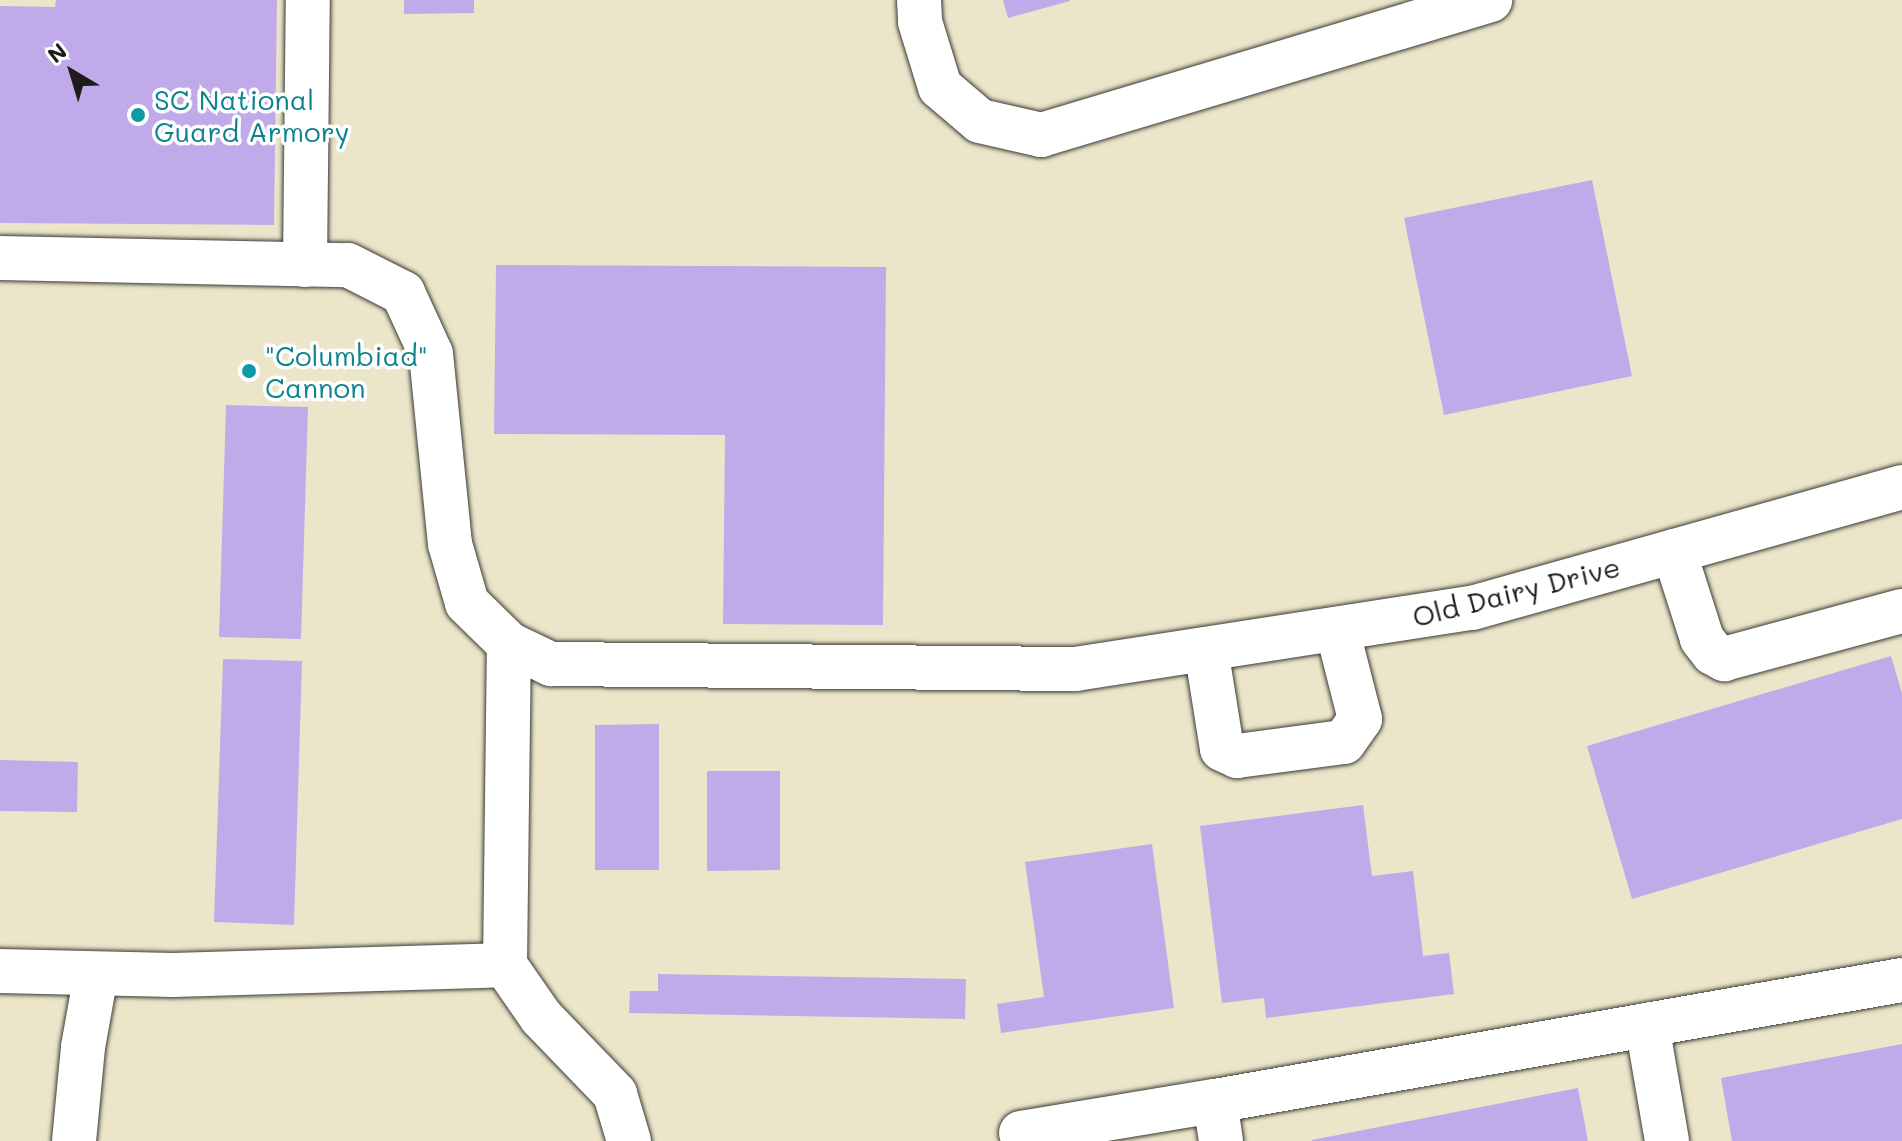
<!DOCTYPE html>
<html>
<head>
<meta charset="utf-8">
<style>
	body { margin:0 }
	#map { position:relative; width:1902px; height:1141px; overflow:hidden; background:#ebe6c9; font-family:Mali,sans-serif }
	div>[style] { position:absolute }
	.building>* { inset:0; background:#c1aae9 }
	.roads { filter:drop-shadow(0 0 2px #3b3a36) drop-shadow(0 0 2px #3b3a36) }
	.minor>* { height:44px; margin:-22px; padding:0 22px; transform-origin:22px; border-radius:22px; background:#fff }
	.dots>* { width:22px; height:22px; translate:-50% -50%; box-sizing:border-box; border:4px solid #fff; border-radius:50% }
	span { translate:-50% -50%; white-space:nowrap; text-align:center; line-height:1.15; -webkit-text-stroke:7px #fff; paint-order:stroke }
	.culture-label { font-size:28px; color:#0d838f }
	.left { translate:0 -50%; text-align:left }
	.street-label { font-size:28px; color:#1c1c1c }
	.north { position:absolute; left:32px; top:32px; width:80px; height:80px; -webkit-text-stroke:6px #fff; paint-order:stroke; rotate:322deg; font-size:22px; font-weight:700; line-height:32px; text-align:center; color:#1c1c1c }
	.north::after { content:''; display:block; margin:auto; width:28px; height:36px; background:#1c1c1c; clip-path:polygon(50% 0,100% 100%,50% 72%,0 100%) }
</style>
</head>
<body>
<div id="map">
	<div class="building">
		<div style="clip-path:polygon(56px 0,277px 0,274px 225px,0 223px,0 6px,55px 7px)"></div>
		<div style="clip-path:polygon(404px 0,474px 0,474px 13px,404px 14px)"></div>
		<div style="clip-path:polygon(1003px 0,1070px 0,1070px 1px,1008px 18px)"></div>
		<div style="clip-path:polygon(1592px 180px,1632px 376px,1444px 415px,1404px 218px)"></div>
		<div style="clip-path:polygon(496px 265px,886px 267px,883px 625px,723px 624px,725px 435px,494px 434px)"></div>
		<div style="clip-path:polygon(226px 405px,308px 407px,301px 639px,219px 637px)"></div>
		<div style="clip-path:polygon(1891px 656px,1902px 693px,1902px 819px,1632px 899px,1587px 746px)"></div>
		<div style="clip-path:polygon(223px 659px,302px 661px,294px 925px,214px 922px)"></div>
		<div style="clip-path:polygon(659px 724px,659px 870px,595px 870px,595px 725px)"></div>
		<div style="clip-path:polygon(0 760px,78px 762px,77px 812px,0 811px)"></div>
		<div style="clip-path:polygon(707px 771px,780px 771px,780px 870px,707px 871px)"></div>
		<div style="clip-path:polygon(1363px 805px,1372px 876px,1413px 871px,1423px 956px,1449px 953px,1454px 994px,1266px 1018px,1264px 998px,1222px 1003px,1200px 826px)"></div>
		<div style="clip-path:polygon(1152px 844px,1174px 1008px,1001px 1033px,997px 1004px,1044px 997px,1025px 862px)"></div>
		<div style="clip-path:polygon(658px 974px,966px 979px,965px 1019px,629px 1013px,630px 991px,658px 991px)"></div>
		<div style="clip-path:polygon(1902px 1044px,1902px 1141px,1732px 1141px,1721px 1078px)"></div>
		<div style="clip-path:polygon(1578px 1088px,1588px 1141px,1312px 1141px,1312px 1140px)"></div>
	</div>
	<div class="roads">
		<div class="minor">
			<div style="left:919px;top:0;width:22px;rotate:87deg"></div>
			<div style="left:920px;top:22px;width:68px;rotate:72.9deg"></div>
			<div style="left:940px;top:87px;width:52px;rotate:40.4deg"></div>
			<div style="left:980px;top:121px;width:63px;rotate:12.9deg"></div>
			<div style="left:1041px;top:135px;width:469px;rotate:-16.7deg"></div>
			<div style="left:0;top:258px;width:348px;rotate:1.2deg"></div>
			<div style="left:348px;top:265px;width:62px;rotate:27deg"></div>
			<div style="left:403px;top:293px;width:67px;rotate:65.3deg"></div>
			<div style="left:431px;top:354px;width:191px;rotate:84.3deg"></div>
			<div style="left:450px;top:544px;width:61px;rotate:73.9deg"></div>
			<div style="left:467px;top:603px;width:59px;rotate:44.3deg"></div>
			<div style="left:509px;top:644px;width:47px;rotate:25.5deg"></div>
			<div style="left:551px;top:664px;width:525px;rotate:0.55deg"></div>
			<div style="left:1076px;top:669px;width:401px;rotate:-8.8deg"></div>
			<div style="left:1472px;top:608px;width:447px;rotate:-15.7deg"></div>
			<div style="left:305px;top:265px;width:265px;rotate:-89.4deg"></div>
			<div style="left:1674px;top:551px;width:92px;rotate:72.3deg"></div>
			<div style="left:1702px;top:639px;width:18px;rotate:52deg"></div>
			<div style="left:1713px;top:653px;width:13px;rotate:29deg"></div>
			<div style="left:1724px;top:659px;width:184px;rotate:-15.1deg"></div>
			<div style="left:1206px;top:649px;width:101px;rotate:80.9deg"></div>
			<div style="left:1222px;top:749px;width:17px;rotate:25deg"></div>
			<div style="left:1237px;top:756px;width:108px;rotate:-7.5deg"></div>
			<div style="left:1344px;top:742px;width:28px;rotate:-55deg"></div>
			<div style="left:1360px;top:719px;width:93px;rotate:-104.3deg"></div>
			<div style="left:505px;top:965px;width:63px;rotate:55.3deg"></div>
			<div style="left:541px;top:1017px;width:107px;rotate:46.1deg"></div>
			<div style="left:615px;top:1094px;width:49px;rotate:73.4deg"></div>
			<div style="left:0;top:971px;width:173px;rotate:1.3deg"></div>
			<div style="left:173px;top:975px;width:332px;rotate:-1.7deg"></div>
			<div style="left:505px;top:965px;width:321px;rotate:-89.3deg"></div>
			<div style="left:1647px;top:1025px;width:118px;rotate:80.2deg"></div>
			<div style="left:1021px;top:1133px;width:197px;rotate:-9.4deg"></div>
			<div style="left:74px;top:1141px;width:94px;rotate:-84.5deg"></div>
			<div style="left:83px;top:1047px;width:73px;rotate:-79.8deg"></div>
			<div style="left:1221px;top:1141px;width:40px;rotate:-98.5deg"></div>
			<div style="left:1215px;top:1101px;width:698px;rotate:-9.99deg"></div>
		</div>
	</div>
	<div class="dots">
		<div style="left:138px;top:115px;background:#0f9aa8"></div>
		<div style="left:249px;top:371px;background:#0f9aa8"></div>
	</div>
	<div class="culture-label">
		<span class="left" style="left:154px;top:115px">SC National<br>Guard Armory</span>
		<span class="left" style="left:265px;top:371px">"Columbiad"<br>Cannon</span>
	</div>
	<div class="street-label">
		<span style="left:1516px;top:591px;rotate:-14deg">Old Dairy Drive</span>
	</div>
	<div class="north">N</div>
</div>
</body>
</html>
